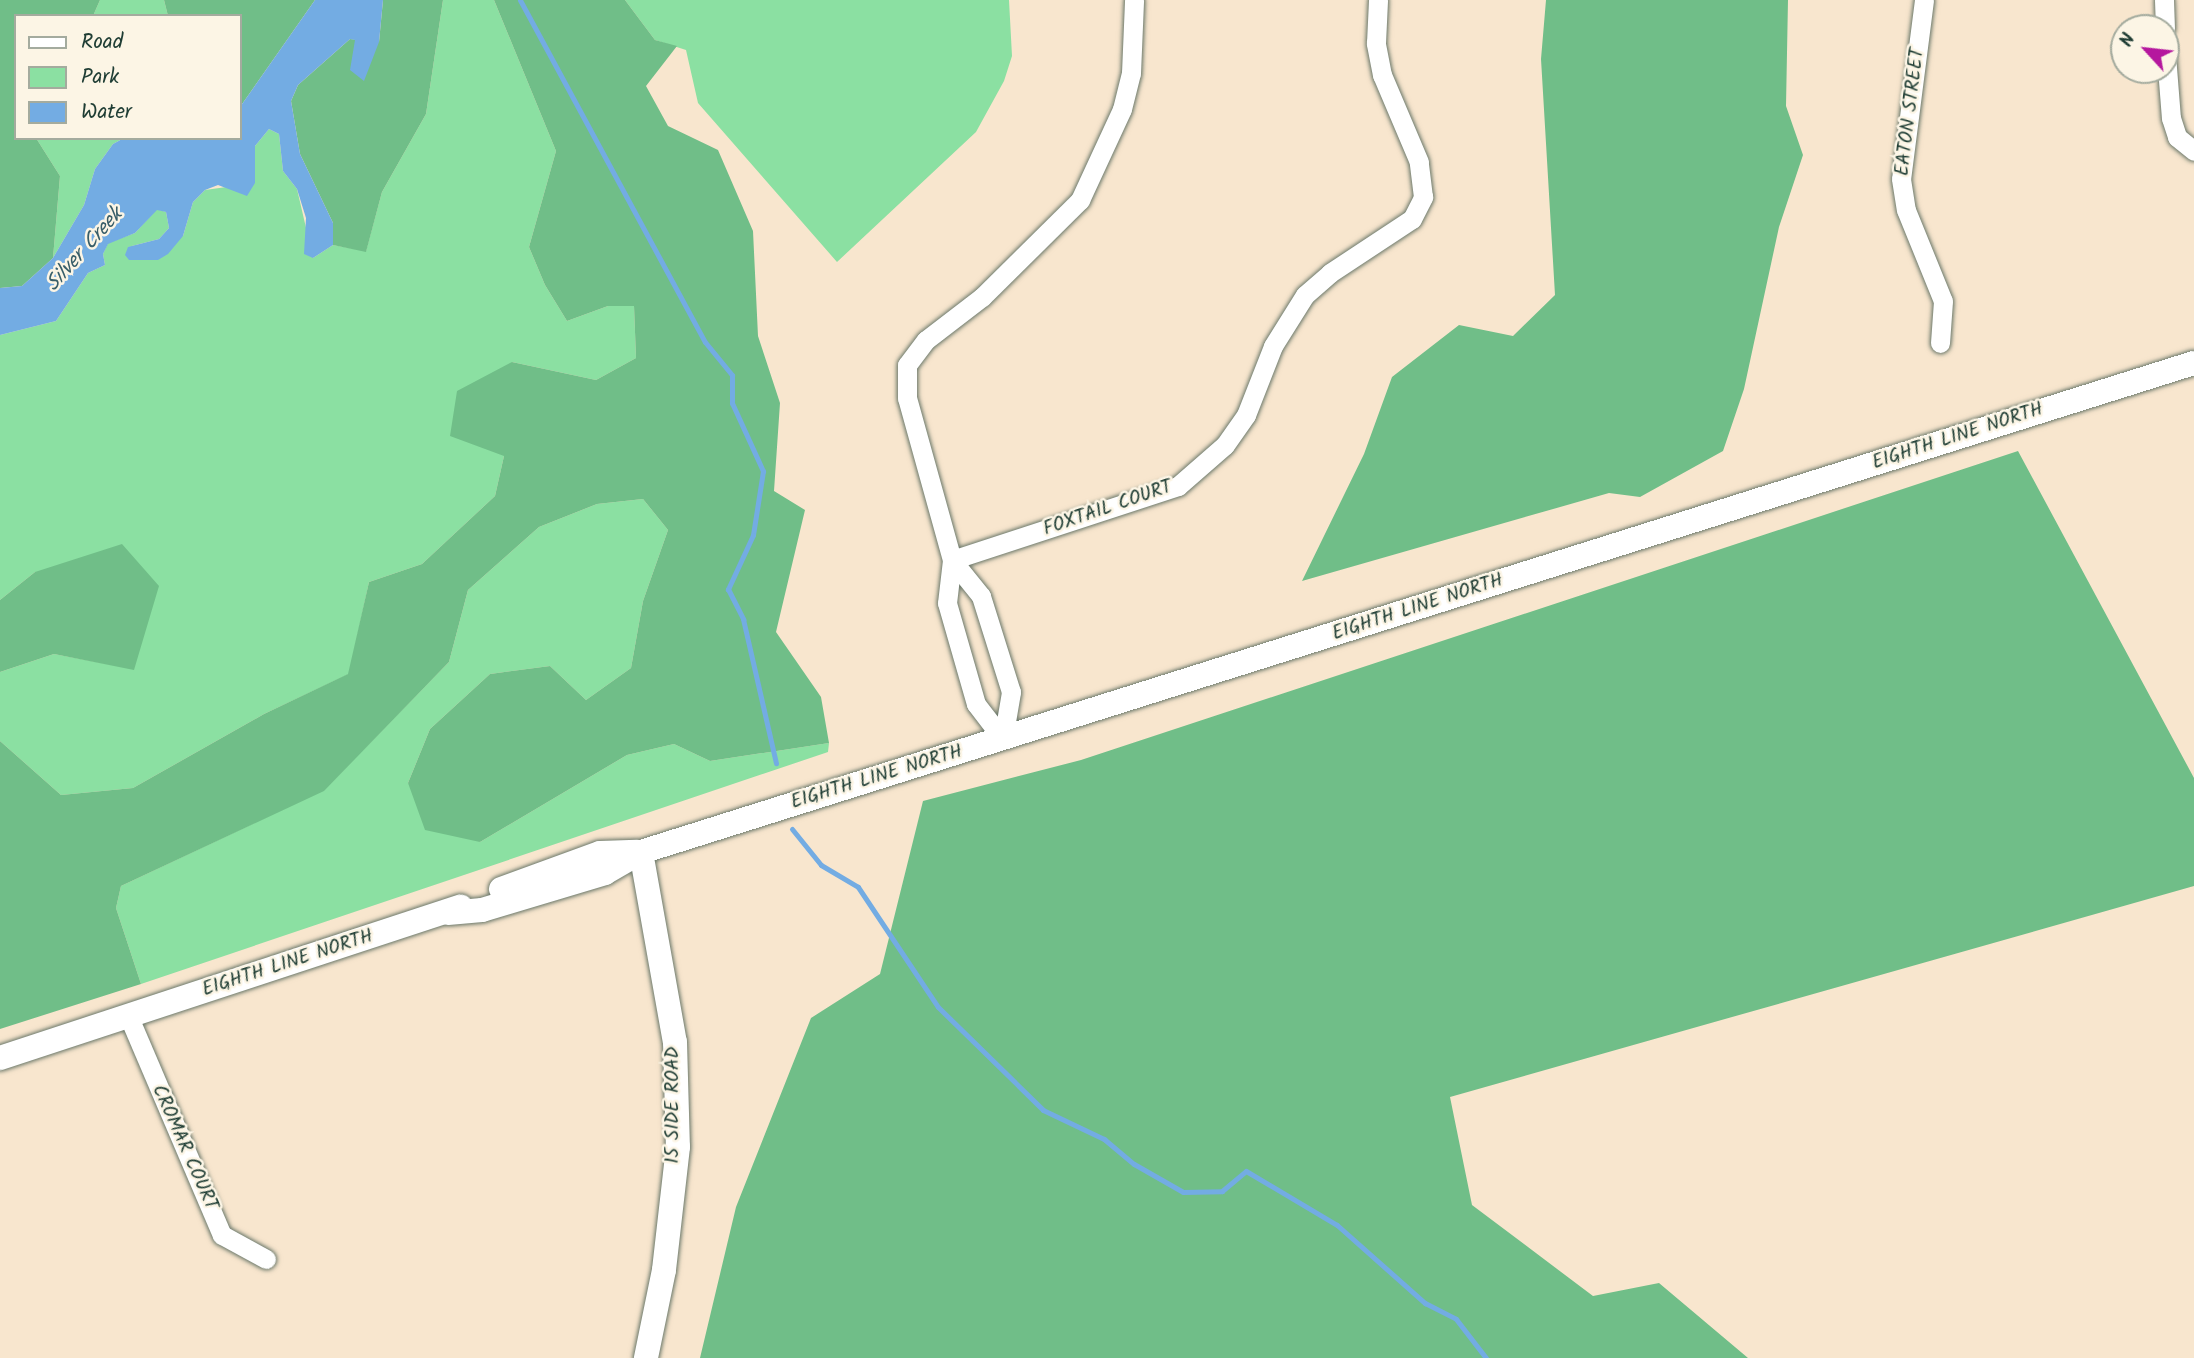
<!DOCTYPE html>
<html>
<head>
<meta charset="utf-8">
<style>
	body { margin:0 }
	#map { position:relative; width:2194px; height:1358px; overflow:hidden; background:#f8e6ce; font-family:Kalam,sans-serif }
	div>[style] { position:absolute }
	.green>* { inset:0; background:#8be0a2 }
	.forest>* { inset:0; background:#70be88 }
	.water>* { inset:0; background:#73ace3 }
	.stream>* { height:5px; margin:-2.5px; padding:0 2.5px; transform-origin:2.5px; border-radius:2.5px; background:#73ace3 }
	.roads { filter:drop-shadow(0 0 2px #6b786a) drop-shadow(0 0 2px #6b786a) }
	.minor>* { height:19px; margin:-9.5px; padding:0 9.5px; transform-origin:9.5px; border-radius:9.5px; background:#fff }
	.tertiary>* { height:24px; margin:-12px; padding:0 12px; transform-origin:12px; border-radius:12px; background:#fff }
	span { translate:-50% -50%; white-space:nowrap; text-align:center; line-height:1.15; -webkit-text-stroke:5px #fcf5e5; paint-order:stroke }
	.street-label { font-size:19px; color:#1f3d34 }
	.water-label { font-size:21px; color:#385e69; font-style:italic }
	.legend { position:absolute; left:14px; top:14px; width:228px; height:126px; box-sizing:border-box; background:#fcf5e5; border:2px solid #a4ab9e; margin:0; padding:9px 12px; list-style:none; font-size:21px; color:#1f3d34 }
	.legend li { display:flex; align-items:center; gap:14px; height:35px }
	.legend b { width:35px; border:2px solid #a4ab9e }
	.north { position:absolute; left:2110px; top:14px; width:70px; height:70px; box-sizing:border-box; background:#fcf5e5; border:2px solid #a4ab9e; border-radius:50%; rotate:297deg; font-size:19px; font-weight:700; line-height:28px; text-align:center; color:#1f3d34 }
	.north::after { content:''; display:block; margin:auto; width:24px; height:32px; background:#b5179e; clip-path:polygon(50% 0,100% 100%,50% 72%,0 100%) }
</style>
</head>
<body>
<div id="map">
	<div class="green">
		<div style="clip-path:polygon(100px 0,164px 0,168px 16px,93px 16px)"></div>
		<div style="clip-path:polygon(443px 0,494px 0,556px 151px,529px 247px,545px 285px,567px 321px,608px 306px,634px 306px,636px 358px,596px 380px,512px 362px,504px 456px,495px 496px,422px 564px,369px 582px,349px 674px,264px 714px,133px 788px,61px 795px,0 741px,0 672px,54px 654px,134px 669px,35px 572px,0 600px,0 335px,56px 321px,88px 273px,105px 265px,103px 254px,108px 243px,135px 233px,157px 209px,166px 212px,169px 228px,159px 239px,128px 247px,183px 236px,193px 202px,205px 190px,255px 183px,255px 146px,269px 129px,279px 134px,283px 171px,297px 189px,313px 258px,333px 245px,366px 251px,382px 192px,426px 114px)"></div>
		<div style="clip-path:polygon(625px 0,1009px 0,1012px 56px,1004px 81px,976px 132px,837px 262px,698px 103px,686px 50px,655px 40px)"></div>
		<div style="clip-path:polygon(36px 138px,124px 138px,113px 144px,95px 169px,84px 205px,53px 258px,60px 176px)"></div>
		<div style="clip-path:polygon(643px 499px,668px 530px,643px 601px,631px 668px,586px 700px,550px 666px,490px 674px,430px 729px,408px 783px,480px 842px,627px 755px,674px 744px,710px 761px,829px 743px,828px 752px,141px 984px,116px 908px,121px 886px,324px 790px,449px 662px,468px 590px,539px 527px,597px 504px)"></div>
	</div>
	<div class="forest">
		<div style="clip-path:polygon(0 0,100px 0,93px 16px,16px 16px,16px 138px,36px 138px,60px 176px,53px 258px,22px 286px,0 288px)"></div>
		<div style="clip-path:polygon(164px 0,315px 0,240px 107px,240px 16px,168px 16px)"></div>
		<div style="clip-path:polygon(383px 0,443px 0,426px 114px,382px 192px,366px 252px,333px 245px,333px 223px,300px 154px,291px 101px,298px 85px,350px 39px,379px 42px)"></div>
		<div style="clip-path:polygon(494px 0,625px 0,655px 40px,677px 46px,646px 86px,668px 126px,718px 150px,753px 231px,758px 336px,780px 403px,774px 491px,805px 510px,776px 632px,821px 697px,829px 743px,710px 761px,674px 744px,627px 755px,480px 842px,425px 830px,408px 783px,430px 729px,490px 674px,550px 666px,586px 700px,631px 668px,643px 601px,668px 530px,643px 499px,597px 504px,539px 527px,468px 590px,449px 662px,324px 791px,121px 886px,116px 908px,141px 984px,0 1029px,0 741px,61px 795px,133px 788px,264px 714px,348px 674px,369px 582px,422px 564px,495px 496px,504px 456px,450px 436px,457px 391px,512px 362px,596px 380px,636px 358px,634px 306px,608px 306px,567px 321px,545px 285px,529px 247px,556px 151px)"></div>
		<div style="clip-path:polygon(1546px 0,1788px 0,1786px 106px,1803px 155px,1779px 227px,1744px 389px,1723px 451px,1640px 497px,1609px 493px,1302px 581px,1364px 454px,1392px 377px,1459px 325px,1513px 336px,1555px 295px,1541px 59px)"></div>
		<div style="clip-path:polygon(2018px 451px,2194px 778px,2194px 886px,1450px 1097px,1472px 1205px,1593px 1296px,1659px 1283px,1748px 1358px,700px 1358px,736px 1207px,811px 1018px,880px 974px,923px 801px,1081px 760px)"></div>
		<div style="clip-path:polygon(122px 544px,159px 586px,134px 670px,54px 654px,0 672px,0 600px,35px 572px)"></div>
	</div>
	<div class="water">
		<div style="clip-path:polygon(315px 0,383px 0,379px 42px,364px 81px,350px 70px,355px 40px,350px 39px,298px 85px,291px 101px,300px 154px,333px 223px,333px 245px,313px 258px,304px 254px,306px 218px,297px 189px,283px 171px,279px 134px,269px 129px,255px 146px,255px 183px,247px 196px,218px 185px,205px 190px,193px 202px,183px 236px,168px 254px,158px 260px,129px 260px,125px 255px,128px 247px,159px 239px,169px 228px,166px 212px,157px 210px,135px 233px,108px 244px,103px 254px,105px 265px,88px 273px,56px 321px,0 335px,0 288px,22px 286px,53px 258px,84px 205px,95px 169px,113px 144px,124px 138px,240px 138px,240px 107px)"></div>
	</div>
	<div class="stream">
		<div style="left:520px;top:0;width:389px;rotate:61.6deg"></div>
		<div style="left:705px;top:342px;width:43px;rotate:50.7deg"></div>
		<div style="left:732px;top:375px;width:28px;rotate:90deg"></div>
		<div style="left:732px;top:403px;width:75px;rotate:65.5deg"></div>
		<div style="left:763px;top:471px;width:65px;rotate:98.9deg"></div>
		<div style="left:753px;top:535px;width:60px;rotate:114.8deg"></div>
		<div style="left:728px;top:589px;width:34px;rotate:63deg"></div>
		<div style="left:743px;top:619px;width:148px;rotate:77.1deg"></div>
		<div style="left:792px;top:829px;width:46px;rotate:51.1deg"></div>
		<div style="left:821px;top:865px;width:43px;rotate:30.7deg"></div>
		<div style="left:858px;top:887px;width:144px;rotate:56.3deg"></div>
		<div style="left:938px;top:1007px;width:147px;rotate:44.4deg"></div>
		<div style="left:1043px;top:1110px;width:68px;rotate:25.4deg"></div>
		<div style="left:1104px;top:1139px;width:39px;rotate:40deg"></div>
		<div style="left:1134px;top:1164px;width:56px;rotate:29.7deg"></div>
		<div style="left:1183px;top:1192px;width:39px;rotate:-1deg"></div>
		<div style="left:1222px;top:1191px;width:31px;rotate:-40deg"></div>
		<div style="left:1246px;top:1171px;width:106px;rotate:30.7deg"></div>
		<div style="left:1337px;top:1225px;width:118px;rotate:41.6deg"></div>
		<div style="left:1425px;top:1303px;width:35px;rotate:27deg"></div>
		<div style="left:1456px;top:1319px;width:49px;rotate:52.4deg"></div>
	</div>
	<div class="roads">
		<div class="minor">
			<div style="left:1924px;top:0;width:180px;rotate:97.3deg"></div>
			<div style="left:1901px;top:179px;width:31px;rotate:81deg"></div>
			<div style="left:1906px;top:210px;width:98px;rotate:67.9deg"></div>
			<div style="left:1943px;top:301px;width:42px;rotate:94.1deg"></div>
			<div style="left:2164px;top:0;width:28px;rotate:88deg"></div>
			<div style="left:2166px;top:55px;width:63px;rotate:85.5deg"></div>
			<div style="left:2171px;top:118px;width:20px;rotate:72deg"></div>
			<div style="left:2177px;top:137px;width:22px;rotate:39deg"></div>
			<div style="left:952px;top:560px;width:238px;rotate:-18.1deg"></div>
			<div style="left:1178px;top:486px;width:62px;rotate:-41.1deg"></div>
			<div style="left:1225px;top:445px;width:37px;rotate:-55deg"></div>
			<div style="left:1246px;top:415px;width:74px;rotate:-68.6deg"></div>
			<div style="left:1273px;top:346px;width:60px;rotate:-57.9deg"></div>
			<div style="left:1305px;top:295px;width:33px;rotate:-41deg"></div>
			<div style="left:1330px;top:273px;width:98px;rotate:-33.4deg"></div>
			<div style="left:1412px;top:219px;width:25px;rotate:-63deg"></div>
			<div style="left:1423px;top:197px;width:35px;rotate:-97deg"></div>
			<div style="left:1419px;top:162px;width:95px;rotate:-113deg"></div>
			<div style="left:1382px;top:75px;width:33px;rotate:-101deg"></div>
			<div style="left:1376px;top:43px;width:43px;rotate:-87.3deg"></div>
			<div style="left:952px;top:560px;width:43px;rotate:96.6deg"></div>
			<div style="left:947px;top:603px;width:105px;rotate:74deg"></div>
			<div style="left:976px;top:704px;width:44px;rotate:52.4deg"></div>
			<div style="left:1003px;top:739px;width:48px;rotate:-80.3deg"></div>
			<div style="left:1011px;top:692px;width:101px;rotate:-107.4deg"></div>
			<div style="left:981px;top:596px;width:46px;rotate:-128.9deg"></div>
			<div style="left:952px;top:560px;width:168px;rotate:-105.5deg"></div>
			<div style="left:907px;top:398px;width:33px;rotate:-90deg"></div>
			<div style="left:907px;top:365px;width:31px;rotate:-53deg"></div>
			<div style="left:926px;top:340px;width:71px;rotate:-37.5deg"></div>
			<div style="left:982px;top:297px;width:138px;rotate:-44.7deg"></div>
			<div style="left:1080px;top:200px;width:100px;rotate:-65.2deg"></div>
			<div style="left:1122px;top:109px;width:37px;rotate:-76deg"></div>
			<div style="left:1131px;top:73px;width:73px;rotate:-87.6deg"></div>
			<div style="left:128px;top:1015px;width:239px;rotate:66.9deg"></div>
			<div style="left:222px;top:1235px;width:50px;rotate:28.6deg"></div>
		</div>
		<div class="tertiary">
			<div style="left:641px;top:852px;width:193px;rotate:79.9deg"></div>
			<div style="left:675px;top:1042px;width:105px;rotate:88.4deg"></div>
			<div style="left:678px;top:1147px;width:124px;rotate:96.5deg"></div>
			<div style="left:664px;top:1270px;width:90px;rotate:101.6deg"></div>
			<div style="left:501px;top:889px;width:105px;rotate:-20deg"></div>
			<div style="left:600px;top:853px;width:37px;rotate:-2deg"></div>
			<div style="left:448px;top:913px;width:34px;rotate:-5deg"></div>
			<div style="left:482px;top:910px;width:128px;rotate:-16.7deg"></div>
			<div style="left:605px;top:873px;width:42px;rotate:-30.3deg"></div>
			<div style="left:641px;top:852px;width:1628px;rotate:-17.48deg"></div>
			<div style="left:0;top:1058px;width:485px;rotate:-18.2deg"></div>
		</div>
	</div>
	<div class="street-label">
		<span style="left:1911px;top:112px;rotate:-83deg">EATON STREET</span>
		<span style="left:1958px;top:437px;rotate:-18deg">EIGHTH LINE NORTH</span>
		<span style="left:1108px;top:509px;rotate:-19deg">FOXTAIL COURT</span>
		<span style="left:1418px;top:608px;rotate:-18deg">EIGHTH LINE NORTH</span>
		<span style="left:877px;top:778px;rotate:-17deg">EIGHTH LINE NORTH</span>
		<span style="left:288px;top:964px;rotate:-18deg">EIGHTH LINE NORTH</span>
		<span style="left:674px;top:1105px;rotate:-90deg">15 SIDE ROAD</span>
		<span style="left:184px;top:1148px;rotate:66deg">CROMAR COURT</span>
	</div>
	<div class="water-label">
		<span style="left:85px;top:250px;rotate:-48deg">Silver Creek</span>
	</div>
	<ul class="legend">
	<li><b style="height:9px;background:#fff"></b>Road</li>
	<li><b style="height:19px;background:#8be0a2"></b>Park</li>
	<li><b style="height:19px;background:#73ace3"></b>Water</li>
	</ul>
	<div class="north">N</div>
</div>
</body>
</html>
